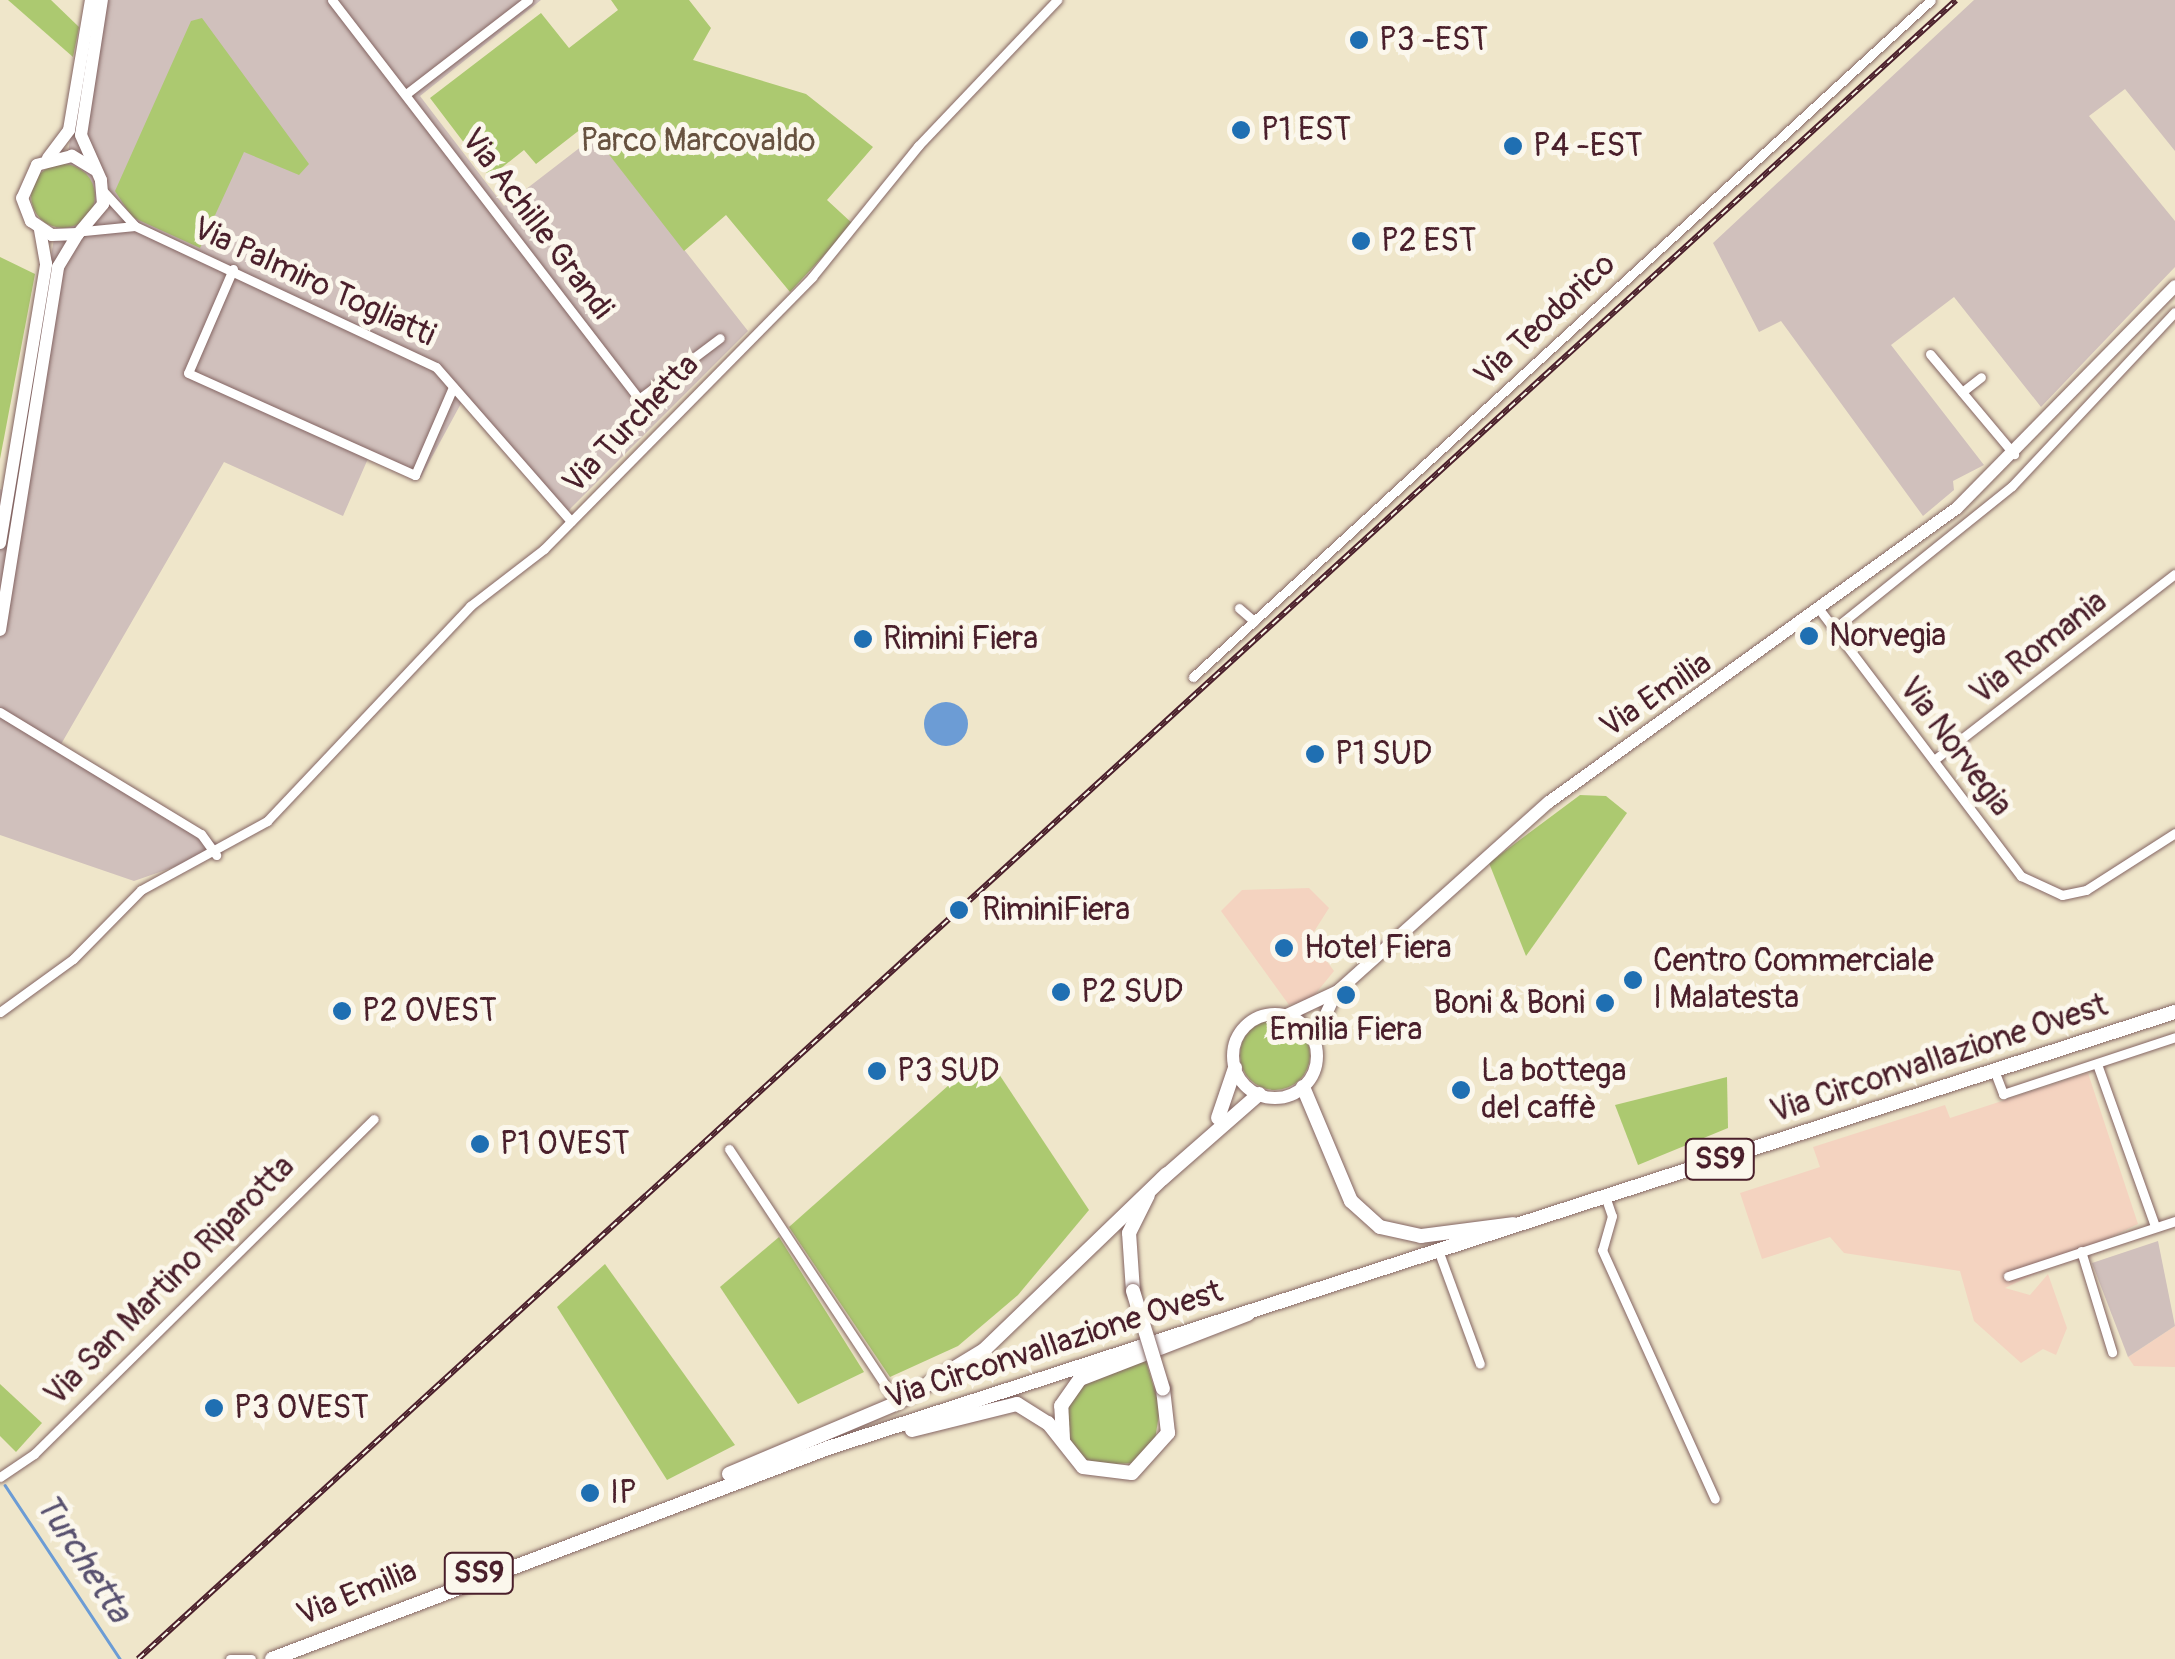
<!DOCTYPE html>
<html>
<head>
<meta charset="utf-8">
<style>
	body { margin:0 }
	#map { position:relative; width:2175px; height:1659px; overflow:hidden; background:#efe6ca; font-family:Pangolin,sans-serif }
	div>[style] { position:absolute }
	.built>* { inset:0; background:#f4d3c0 }
	.industrial>* { inset:0; background:#d0c0bc }
	.green>* { inset:0; background:#acc970 }
	.round { border-radius:50% }
	.water>* { inset:0; background:#6c9cd5 }
	.stream>* { height:2.5px; margin:-1.25px; padding:0 1.25px; transform-origin:1.25px; border-radius:1.25px; background:#6c9cd5 }
	.roads { filter:drop-shadow(0 0 2px #846563) drop-shadow(0 0 2px #846563) }
	.street>* { height:9px; margin:-4.5px; padding:0 4.5px; transform-origin:4.5px; border-radius:4.5px; background:#fff }
	.secondary>* { height:12px; margin:-6px; padding:0 6px; transform-origin:6px; border-radius:6px; background:#fff }
	.secondary>.ring { margin:-6px; padding:0; box-sizing:content-box; background:none; border:12px solid #fff; border-radius:50% }
	.primary>* { height:14px; margin:-7px; padding:0 7px; transform-origin:7px; border-radius:7px; background:#fff }
	.rail>* { height:6px; margin-top:-3px; transform-origin:0; background:repeating-linear-gradient(90deg,#fbf7ec 0 8px,#4a1f2b 0 16px); box-sizing:border-box; border-block:2px solid #4a1f2b }
	.bridges { filter:drop-shadow(0 0 2px #846563) drop-shadow(0 0 2px #846563) }
	.primary-bridge>* { height:14px; margin:-7px; padding:0 7px; transform-origin:7px; border-radius:7px; background:#fff }
	.dots>* { width:28px; height:28px; translate:-50% -50%; box-sizing:border-box; border:5px solid #fbf7ec; border-radius:50% }
	span { translate:-50% -50%; white-space:nowrap; text-align:center; line-height:1.15; -webkit-text-stroke:10px #fbf7ec; paint-order:stroke }
	.shield-label span { padding:2px 8px; background:#fbf7ec; border:2px solid; border-radius:8px; -webkit-text-stroke-width:0 }
	.shield-label { font-size:30px; color:#4a1f2b; font-weight:700 }
	.poi-label { font-size:32px; color:#4a1f2b }
	.left { translate:0 -50%; text-align:left }
	.right { translate:-100% -50%; text-align:right }
	.park-label { font-size:32px; color:#675240 }
	.street-label { font-size:32px; color:#4a1f2b }
	.water-label { font-size:35px; color:#58516f; font-style:italic }
</style>
</head>
<body>
<div id="map">
	<div class="built">
		<div style="clip-path:polygon(1309px 888px,1329px 908px,1310px 938px,1334px 971px,1312px 998px,1289px 1005px,1221px 911px,1242px 890px)"></div>
		<div style="clip-path:polygon(2088px 1073px,2138px 1224px,2005px 1288px,2030px 1295px,2048px 1274px,2067px 1328px,2056px 1355px,2043px 1349px,2021px 1363px,1974px 1321px,1960px 1271px,1844px 1253px,1830px 1237px,1762px 1259px,1740px 1193px,1820px 1167px,1813px 1147px,1945px 1105px,1950px 1118px)"></div>
		<div style="clip-path:polygon(2175px 1326px,2175px 1367px,2134px 1366px,2128px 1357px)"></div>
	</div>
	<div class="industrial">
		<div style="clip-path:polygon(93px 0,541px 0,420px 96px,504px 206px,595px 136px,748px 331px,566px 513px,464px 398px,420px 479px,370px 454px,343px 516px,224px 462px,60px 746px,226px 849px,134px 881px,0 835px,0 489px,12px 495px)"></div>
		<div style="clip-path:polygon(1974px 0,2175px 0,2175px 151px,2125px 89px,2089px 116px,2175px 221px,2175px 267px,2041px 407px,1954px 297px,1891px 345px,1984px 465px,1953px 481px,1954px 490px,1923px 516px,1781px 321px,1759px 332px,1713px 243px)"></div>
		<div style="clip-path:polygon(2158px 1241px,2175px 1326px,2128px 1357px,2092px 1263px)"></div>
	</div>
	<div class="green">
		<div style="clip-path:polygon(8px 0,51px 0,79px 27px,73px 57px)"></div>
		<div style="clip-path:polygon(611px 0,689px 0,711px 28px,693px 60px,806px 94px,873px 147px,827px 200px,853px 224px,790px 292px,726px 215px,684px 251px,586px 125px,536px 164px,524px 150px,490px 177px,430px 98px,541px 13px,569px 48px,618px 10px)"></div>
		<div style="clip-path:polygon(202px 18px,309px 164px,299px 175px,244px 152px,200px 248px,132px 217px,115px 191px,191px 21px)"></div>
		<div class="round" style="left:31px;top:164px;width:64px;height:64px"></div>
		<div style="clip-path:polygon(0 257px,35px 274px,0 459px)"></div>
		<div style="clip-path:polygon(1580px 795px,1606px 796px,1627px 813px,1526px 956px,1489px 863px)"></div>
		<div class="round" style="left:1240px;top:1020px;width:70px;height:70px"></div>
		<div style="clip-path:polygon(985px 1053px,1089px 1210px,1018px 1295px,958px 1346px,890px 1377px,789px 1227px)"></div>
		<div style="clip-path:polygon(1727px 1077px,1728px 1128px,1638px 1165px,1615px 1105px)"></div>
		<div style="clip-path:polygon(779px 1237px,864px 1372px,798px 1404px,720px 1287px)"></div>
		<div style="clip-path:polygon(605px 1264px,735px 1445px,667px 1480px,557px 1307px)"></div>
		<div style="clip-path:polygon(1146px 1361px,1160px 1408px,1154px 1446px,1137px 1463px,1091px 1465px,1068px 1439px,1066px 1409px,1089px 1378px)"></div>
		<div style="clip-path:polygon(0 1384px,42px 1423px,16px 1452px,0 1436px)"></div>
	</div>
	<div class="water">
		<div class="round" style="left:924px;top:702px;width:44px;height:44px"></div>
	</div>
	<div class="stream">
		<div style="left:5px;top:1485px;width:209px;rotate:56.5deg"></div>
	</div>
	<div class="roads">
		<div class="street">
			<div style="left:332px;top:0;width:503px;rotate:52.42deg"></div>
			<div style="left:639px;top:399px;width:101px;rotate:-37deg"></div>
			<div style="left:406px;top:94px;width:154px;rotate:-37.6deg"></div>
			<div style="left:104px;top:192px;width:46px;rotate:47.6deg"></div>
			<div style="left:135px;top:226px;width:332px;rotate:25.1deg"></div>
			<div style="left:436px;top:367px;width:205px;rotate:48.8deg"></div>
			<div style="left:84px;top:231px;width:51px;rotate:-5.6deg"></div>
			<div style="left:233px;top:269px;width:113px;rotate:113.4deg"></div>
			<div style="left:188px;top:373px;width:249px;rotate:24.2deg"></div>
			<div style="left:415px;top:475px;width:96px;rotate:-66.6deg"></div>
			<div style="left:1930px;top:354px;width:131px;rotate:50deg"></div>
			<div style="left:1962px;top:392px;width:24px;rotate:-38deg"></div>
			<div style="left:1239px;top:608px;width:20px;rotate:41deg"></div>
			<div style="left:1822px;top:613px;width:330px;rotate:52.9deg"></div>
			<div style="left:2021px;top:876px;width:45px;rotate:24.9deg"></div>
			<div style="left:2062px;top:895px;width:25px;rotate:-12deg"></div>
			<div style="left:2086px;top:890px;width:106px;rotate:-32.6deg"></div>
			<div style="left:1834px;top:629px;width:228px;rotate:-38.8deg"></div>
			<div style="left:2012px;top:486px;width:238px;rotate:-46.9deg"></div>
			<div style="left:1193px;top:677px;width:1001px;rotate:-42.53deg"></div>
			<div style="left:0;top:712px;width:235px;rotate:31.3deg"></div>
			<div style="left:201px;top:834px;width:26px;rotate:54deg"></div>
			<div style="left:1934px;top:760px;width:304px;rotate:-37.7deg"></div>
			<div style="left:0;top:1012px;width:90px;rotate:-36deg"></div>
			<div style="left:73px;top:959px;width:97px;rotate:-45.4deg"></div>
			<div style="left:141px;top:890px;width:144px;rotate:-28.7deg"></div>
			<div style="left:267px;top:821px;width:296px;rotate:-46.6deg"></div>
			<div style="left:470px;top:606px;width:93px;rotate:-37.6deg"></div>
			<div style="left:544px;top:549px;width:382px;rotate:-45.4deg"></div>
			<div style="left:812px;top:277px;width:169px;rotate:-51deg"></div>
			<div style="left:918px;top:146px;width:202px;rotate:-46.4deg"></div>
			<div style="left:2097px;top:1064px;width:172px;rotate:70.3deg"></div>
			<div style="left:1994px;top:1070px;width:26px;rotate:69deg"></div>
			<div style="left:2003px;top:1094px;width:181px;rotate:-18.3deg"></div>
			<div style="left:729px;top:1149px;width:305px;rotate:56.5deg"></div>
			<div style="left:1605px;top:1196px;width:21px;rotate:71deg"></div>
			<div style="left:1612px;top:1216px;width:35px;rotate:106deg"></div>
			<div style="left:1602px;top:1250px;width:273px;rotate:65.6deg"></div>
			<div style="left:1438px;top:1250px;width:121px;rotate:69.8deg"></div>
			<div style="left:2081px;top:1251px;width:106px;rotate:72.9deg"></div>
			<div style="left:2008px;top:1276px;width:176px;rotate:-18.2deg"></div>
			<div style="left:0;top:1477px;width:41px;rotate:-34.1deg"></div>
			<div style="left:34px;top:1454px;width:477px;rotate:-44.6deg"></div>
			<div style="left:230px;top:1659px;width:21px"></div>
		</div>
		<div class="secondary">
			<div style="left:48px;top:158px;width:35px;rotate:-53deg"></div>
			<div style="left:69px;top:130px;width:132px;rotate:-80.4deg"></div>
			<div style="left:94px;top:169px;width:26px;rotate:-149deg"></div>
			<div style="left:72px;top:156px;width:36px;rotate:166deg"></div>
			<div style="left:37px;top:165px;width:36px;rotate:114deg"></div>
			<div style="left:22px;top:198px;width:25px;rotate:69deg"></div>
			<div style="left:31px;top:221px;width:25px;rotate:34deg"></div>
			<div style="left:52px;top:235px;width:26px;rotate:-2deg"></div>
			<div style="left:78px;top:234px;width:39px;rotate:-50deg"></div>
			<div style="left:103px;top:204px;width:24px;rotate:-95deg"></div>
			<div style="left:101px;top:180px;width:49px;rotate:-114deg"></div>
			<div style="left:81px;top:135px;width:137px;rotate:-81.2deg"></div>
			<div style="left:0;top:543px;width:283px;rotate:-80.6deg"></div>
			<div style="left:46px;top:264px;width:36px;rotate:-100deg"></div>
			<div style="left:0;top:630px;width:368px;rotate:-80.9deg"></div>
			<div style="left:58px;top:267px;width:39px;rotate:-59deg"></div>
			<div class="ring" style="left:1233px;top:1014px;width:72px;height:72px"></div>
			<div style="left:1287px;top:1015px;width:56px;rotate:-25.2deg"></div>
			<div style="left:1338px;top:991px;width:283px;rotate:-41.9deg"></div>
			<div style="left:1549px;top:802px;width:503px;rotate:-35.78deg"></div>
			<div style="left:1957px;top:508px;width:311px;rotate:-45.5deg"></div>
			<div style="left:1314px;top:1040px;width:47px;rotate:-65.1deg"></div>
		</div>
		<div class="primary">
			<div style="left:1303px;top:1087px;width:124px;rotate:67.2deg"></div>
			<div style="left:1351px;top:1201px;width:39px;rotate:42deg"></div>
			<div style="left:1380px;top:1227px;width:42px;rotate:12.4deg"></div>
			<div style="left:1421px;top:1236px;width:93px;rotate:-7.4deg"></div>
			<div style="left:1218px;top:1118px;width:53px;rotate:-71.2deg"></div>
			<div style="left:1162px;top:1179px;width:129px;rotate:-41.2deg"></div>
			<div style="left:1133px;top:1291px;width:58px;rotate:-93.9deg"></div>
			<div style="left:1129px;top:1233px;width:42px;rotate:-63.4deg"></div>
			<div style="left:912px;top:1430px;width:108px;rotate:-13.9deg"></div>
			<div style="left:1017px;top:1404px;width:36px;rotate:32deg"></div>
			<div style="left:1048px;top:1423px;width:56px;rotate:51.5deg"></div>
			<div style="left:1083px;top:1467px;width:49px;rotate:7deg"></div>
			<div style="left:1132px;top:1473px;width:54px;rotate:-48deg"></div>
			<div style="left:1168px;top:1433px;width:44px;rotate:-96.5deg"></div>
			<div style="left:1063px;top:1439px;width:33px;rotate:-93deg"></div>
			<div style="left:1061px;top:1406px;width:33px;rotate:-55deg"></div>
			<div style="left:1080px;top:1379px;width:180px;rotate:-21.2deg"></div>
			<div style="left:729px;top:1474px;width:182px;rotate:-22.9deg"></div>
			<div style="left:897px;top:1403px;width:102px;rotate:-31.3deg"></div>
			<div style="left:984px;top:1350px;width:254px;rotate:-43.9deg"></div>
			<div style="left:272px;top:1659px;width:595px;rotate:-20.78deg"></div>
			<div style="left:828px;top:1448px;width:1416px;rotate:-17.94deg"></div>
		</div>
	</div>
	<div class="rail">
		<div style="left:138px;top:1659px;width:2461px;rotate:-42.38deg"></div>
	</div>
	<div class="bridges">
		<div class="primary-bridge">
			<div style="left:1133px;top:1291px;width:102px;rotate:73deg"></div>
		</div>
	</div>
	<div class="dots">
		<div style="left:1359px;top:40px;background:#1f6fb2"></div>
		<div style="left:1241px;top:130px;background:#1f6fb2"></div>
		<div style="left:1513px;top:146px;background:#1f6fb2"></div>
		<div style="left:1361px;top:241px;background:#1f6fb2"></div>
		<div style="left:1809px;top:636px;background:#1f6fb2"></div>
		<div style="left:863px;top:639px;background:#1f6fb2"></div>
		<div style="left:1315px;top:754px;background:#1f6fb2"></div>
		<div style="left:959px;top:910px;background:#1f6fb2"></div>
		<div style="left:1284px;top:948px;background:#1f6fb2"></div>
		<div style="left:1633px;top:980px;background:#1f6fb2"></div>
		<div style="left:1061px;top:992px;background:#1f6fb2"></div>
		<div style="left:1346px;top:995px;background:#1f6fb2"></div>
		<div style="left:1605px;top:1003px;background:#1f6fb2"></div>
		<div style="left:342px;top:1011px;background:#1f6fb2"></div>
		<div style="left:877px;top:1071px;background:#1f6fb2"></div>
		<div style="left:1461px;top:1090px;background:#1f6fb2"></div>
		<div style="left:480px;top:1144px;background:#1f6fb2"></div>
		<div style="left:214px;top:1408px;background:#1f6fb2"></div>
		<div style="left:590px;top:1493px;background:#1f6fb2"></div>
	</div>
	<div class="shield-label">
		<span style="left:1720px;top:1159px">SS9</span>
		<span style="left:479px;top:1573px">SS9</span>
	</div>
	<div class="poi-label">
		<span class="left" style="left:1379px;top:40px">P3 -EST</span>
		<span class="left" style="left:1261px;top:130px">P1 EST</span>
		<span class="left" style="left:1533px;top:146px">P4 -EST</span>
		<span class="left" style="left:1381px;top:241px">P2 EST</span>
		<span class="left" style="left:1829px;top:636px">Norvegia</span>
		<span class="left" style="left:883px;top:639px">Rimini Fiera</span>
		<span class="left" style="left:1335px;top:754px">P1 SUD</span>
		<span class="left" style="left:982px;top:910px">RiminiFiera</span>
		<span class="left" style="left:1304px;top:948px">Hotel Fiera</span>
		<span class="left" style="left:1653px;top:980px">Centro Commerciale<br>I Malatesta</span>
		<span class="left" style="left:1081px;top:992px">P2 SUD</span>
		<span class="right" style="left:1585px;top:1003px">Boni &amp; Boni</span>
		<span class="left" style="left:362px;top:1011px">P2 OVEST</span>
		<span style="left:1346px;top:1030px">Emilia Fiera</span>
		<span class="left" style="left:897px;top:1071px">P3 SUD</span>
		<span class="left" style="left:1481px;top:1090px">La bottega<br>del caffè</span>
		<span class="left" style="left:500px;top:1144px">P1 OVEST</span>
		<span class="left" style="left:234px;top:1408px">P3 OVEST</span>
		<span class="left" style="left:610px;top:1493px">IP</span>
	</div>
	<div class="park-label">
		<span style="left:698px;top:141px">Parco Marcovaldo</span>
	</div>
	<div class="street-label">
		<span style="left:537px;top:224px;rotate:53deg">Via Achille Grandi</span>
		<span style="left:314px;top:282px;rotate:25deg">Via Palmiro Togliatti</span>
		<span style="left:1545px;top:320px;rotate:-43deg">Via Teodorico</span>
		<span style="left:631px;top:424px;rotate:-46deg">Via Turchetta</span>
		<span style="left:2039px;top:648px;rotate:-38deg">Via Romania</span>
		<span style="left:1656px;top:695px;rotate:-34deg">Via Emilia</span>
		<span style="left:1955px;top:747px;rotate:53deg">Via Norvegia</span>
		<span style="left:1939px;top:1059px;rotate:-18deg">Via Circonvallazione Ovest</span>
		<span style="left:170px;top:1281px;rotate:-45deg">Via San Martino Riparotta</span>
		<span style="left:1054px;top:1345px;rotate:-18deg">Via Circonvallazione Ovest</span>
		<span style="left:357px;top:1593px;rotate:-22deg">Via Emilia</span>
	</div>
	<div class="water-label">
		<span style="left:83px;top:1558px;rotate:57deg">Turchetta</span>
	</div>
</div>
</body>
</html>
